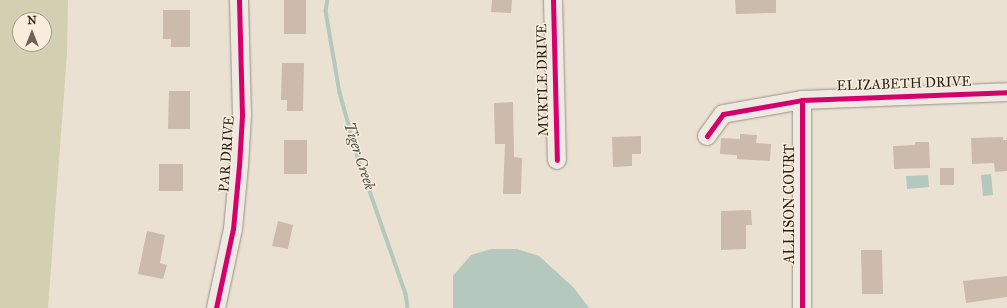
<!DOCTYPE html>
<html>
<head>
<meta charset="utf-8">
<style>
	body { margin:0 }
	#map { position:relative; width:1007px; height:308px; overflow:hidden; background:#ebe1d3; font-family:"IM FELL Great Primer",serif }
	div>[style] { position:absolute }
	.green>* { inset:0; background:#d2d0b1 }
	.water>* { inset:0; background:#b4c8bd }
	.stream>* { height:3.5px; margin:-1.75px; padding:0 1.75px; transform-origin:1.75px; border-radius:1.75px; background:#b4c8bd }
	.building>* { inset:0; background:#ccbaac }
	.roads { filter:drop-shadow(0 0 1px #989189) drop-shadow(0 0 1px #989189) }
	.minor>* { height:18px; margin:-9px; padding:0 9px; transform-origin:9px; border-radius:9px; background:#eeeae2 }
	.cycleway>* { height:5px; margin:-2.5px; padding:0 2.5px; transform-origin:2.5px; border-radius:2.5px; background:#d6006c }
	span { translate:-50% -50%; white-space:nowrap; text-align:center; line-height:1.15; -webkit-text-stroke:3px #f8eddc; paint-order:stroke }
	.street-label { font-size:14px; color:#2a1e17 }
	.water-label { font-size:15px; color:#4c4e46; font-style:italic }
	.north { position:absolute; left:12px; top:12px; width:40px; height:40px; box-sizing:border-box; background:#f8eddc; border:1px solid #a69a8d; border-radius:50%; rotate:0deg; font-size:11px; font-weight:700; line-height:16px; text-align:center; color:#2a1e17 }
	.north::after { content:''; display:block; margin:auto; width:14px; height:18px; background:#6e6259; clip-path:polygon(50% 0,100% 100%,50% 72%,0 100%) }
</style>
</head>
<body>
<div id="map">
	<div class="green">
		<div style="clip-path:polygon(evenodd,0 0,68px 0,67px 54px,48px 308px,0 308px,0 0,20px 20px,44px 20px,44px 44px,20px 44px,20px 20px)"></div>
	</div>
	<div class="water">
		<div style="clip-path:polygon(991px 174px,993px 195px,983px 196px,981px 175px)"></div>
		<div style="clip-path:polygon(928px 175px,929px 187px,907px 189px,906px 176px)"></div>
		<div style="clip-path:polygon(491px 249px,517px 249px,539px 256px,574px 288px,589px 308px,453px 308px,453px 276px,471px 255px)"></div>
	</div>
	<div class="stream">
		<div style="left:328px;top:0;width:11px;rotate:100deg"></div>
		<div style="left:326px;top:11px;width:83px;rotate:80.3deg"></div>
		<div style="left:340px;top:93px;width:66px;rotate:74.3deg"></div>
		<div style="left:358px;top:157px;width:145px;rotate:70.7deg"></div>
		<div style="left:406px;top:294px;width:14px;rotate:82deg"></div>
	</div>
	<div class="building">
		<div style="clip-path:polygon(284px 0,306px 0,306px 34px,284px 34px)"></div>
		<div style="clip-path:polygon(492px 0,512px 0,511px 13px,491px 12px)"></div>
		<div style="clip-path:polygon(735px 0,776px 0,776px 13px,736px 14px)"></div>
		<div style="clip-path:polygon(163px 10px,190px 10px,190px 47px,171px 47px,171px 39px,163px 39px)"></div>
		<div style="clip-path:polygon(282px 63px,304px 63px,303px 111px,287px 111px,287px 100px,281px 100px)"></div>
		<div style="clip-path:polygon(169px 91px,190px 91px,190px 129px,168px 129px)"></div>
		<div style="clip-path:polygon(513px 102px,514px 157px,522px 158px,521px 194px,503px 194px,505px 144px,495px 144px,494px 103px)"></div>
		<div style="clip-path:polygon(740px 134px,757px 135px,756px 143px,771px 144px,770px 161px,737px 159px,737px 155px,720px 154px,721px 138px,740px 139px)"></div>
		<div style="clip-path:polygon(641px 136px,641px 154px,632px 154px,632px 166px,613px 167px,612px 137px)"></div>
		<div style="clip-path:polygon(1003px 137px,1003px 140px,1007px 140px,1007px 171px,995px 172px,994px 163px,972px 164px,971px 138px)"></div>
		<div style="clip-path:polygon(284px 140px,307px 140px,307px 174px,284px 174px)"></div>
		<div style="clip-path:polygon(915px 142px,929px 142px,930px 168px,894px 169px,893px 146px,915px 145px)"></div>
		<div style="clip-path:polygon(159px 164px,183px 164px,183px 191px,159px 191px)"></div>
		<div style="clip-path:polygon(940px 168px,954px 168px,954px 185px,940px 185px)"></div>
		<div style="clip-path:polygon(751px 210px,752px 225px,746px 225px,746px 249px,721px 250px,721px 211px)"></div>
		<div style="clip-path:polygon(278px 221px,293px 225px,288px 249px,272px 246px)"></div>
		<div style="clip-path:polygon(147px 231px,165px 235px,160px 263px,167px 265px,163px 279px,138px 274px)"></div>
		<div style="clip-path:polygon(861px 250px,882px 250px,883px 294px,862px 294px)"></div>
		<div style="clip-path:polygon(1007px 276px,1007px 297px,966px 303px,963px 281px)"></div>
	</div>
	<div class="roads">
		<div class="minor">
			<div style="left:553px;top:0;width:160px;rotate:88.6deg"></div>
			<div style="left:707px;top:136px;width:27px;rotate:-54deg"></div>
			<div style="left:723px;top:114px;width:80px;rotate:-10deg"></div>
			<div style="left:802px;top:100px;width:205px;rotate:-2.2deg"></div>
			<div style="left:216px;top:308px;width:81px;rotate:-77.9deg"></div>
			<div style="left:233px;top:229px;width:63px;rotate:-84.6deg"></div>
			<div style="left:239px;top:166px;width:51px;rotate:-86.6deg"></div>
			<div style="left:242px;top:115px;width:115px;rotate:-91.5deg"></div>
			<div style="left:802px;top:308px;width:208px;rotate:-90deg"></div>
		</div>
	</div>
	<div class="cycleway">
		<div style="left:553px;top:0;width:160px;rotate:88.6deg"></div>
		<div style="left:707px;top:136px;width:27px;rotate:-54deg"></div>
		<div style="left:723px;top:114px;width:80px;rotate:-10deg"></div>
		<div style="left:802px;top:100px;width:205px;rotate:-2.2deg"></div>
		<div style="left:216px;top:308px;width:81px;rotate:-77.9deg"></div>
		<div style="left:233px;top:229px;width:63px;rotate:-84.6deg"></div>
		<div style="left:239px;top:166px;width:51px;rotate:-86.6deg"></div>
		<div style="left:242px;top:115px;width:115px;rotate:-91.5deg"></div>
		<div style="left:802px;top:308px;width:208px;rotate:-90deg"></div>
	</div>
	<div class="street-label">
		<span style="left:543px;top:80px;rotate:-91deg">MYRTLE DRIVE</span>
		<span style="left:904px;top:84px;rotate:-2deg">ELIZABETH DRIVE</span>
		<span style="left:227px;top:154px;rotate:-86deg">PAR DRIVE</span>
		<span style="left:790px;top:204px;rotate:-90deg">ALLISON COURT</span>
	</div>
	<div class="water-label">
		<span style="left:359px;top:156px;rotate:72deg">Tiger Creek</span>
	</div>
	<div class="north">N</div>
</div>
</body>
</html>
